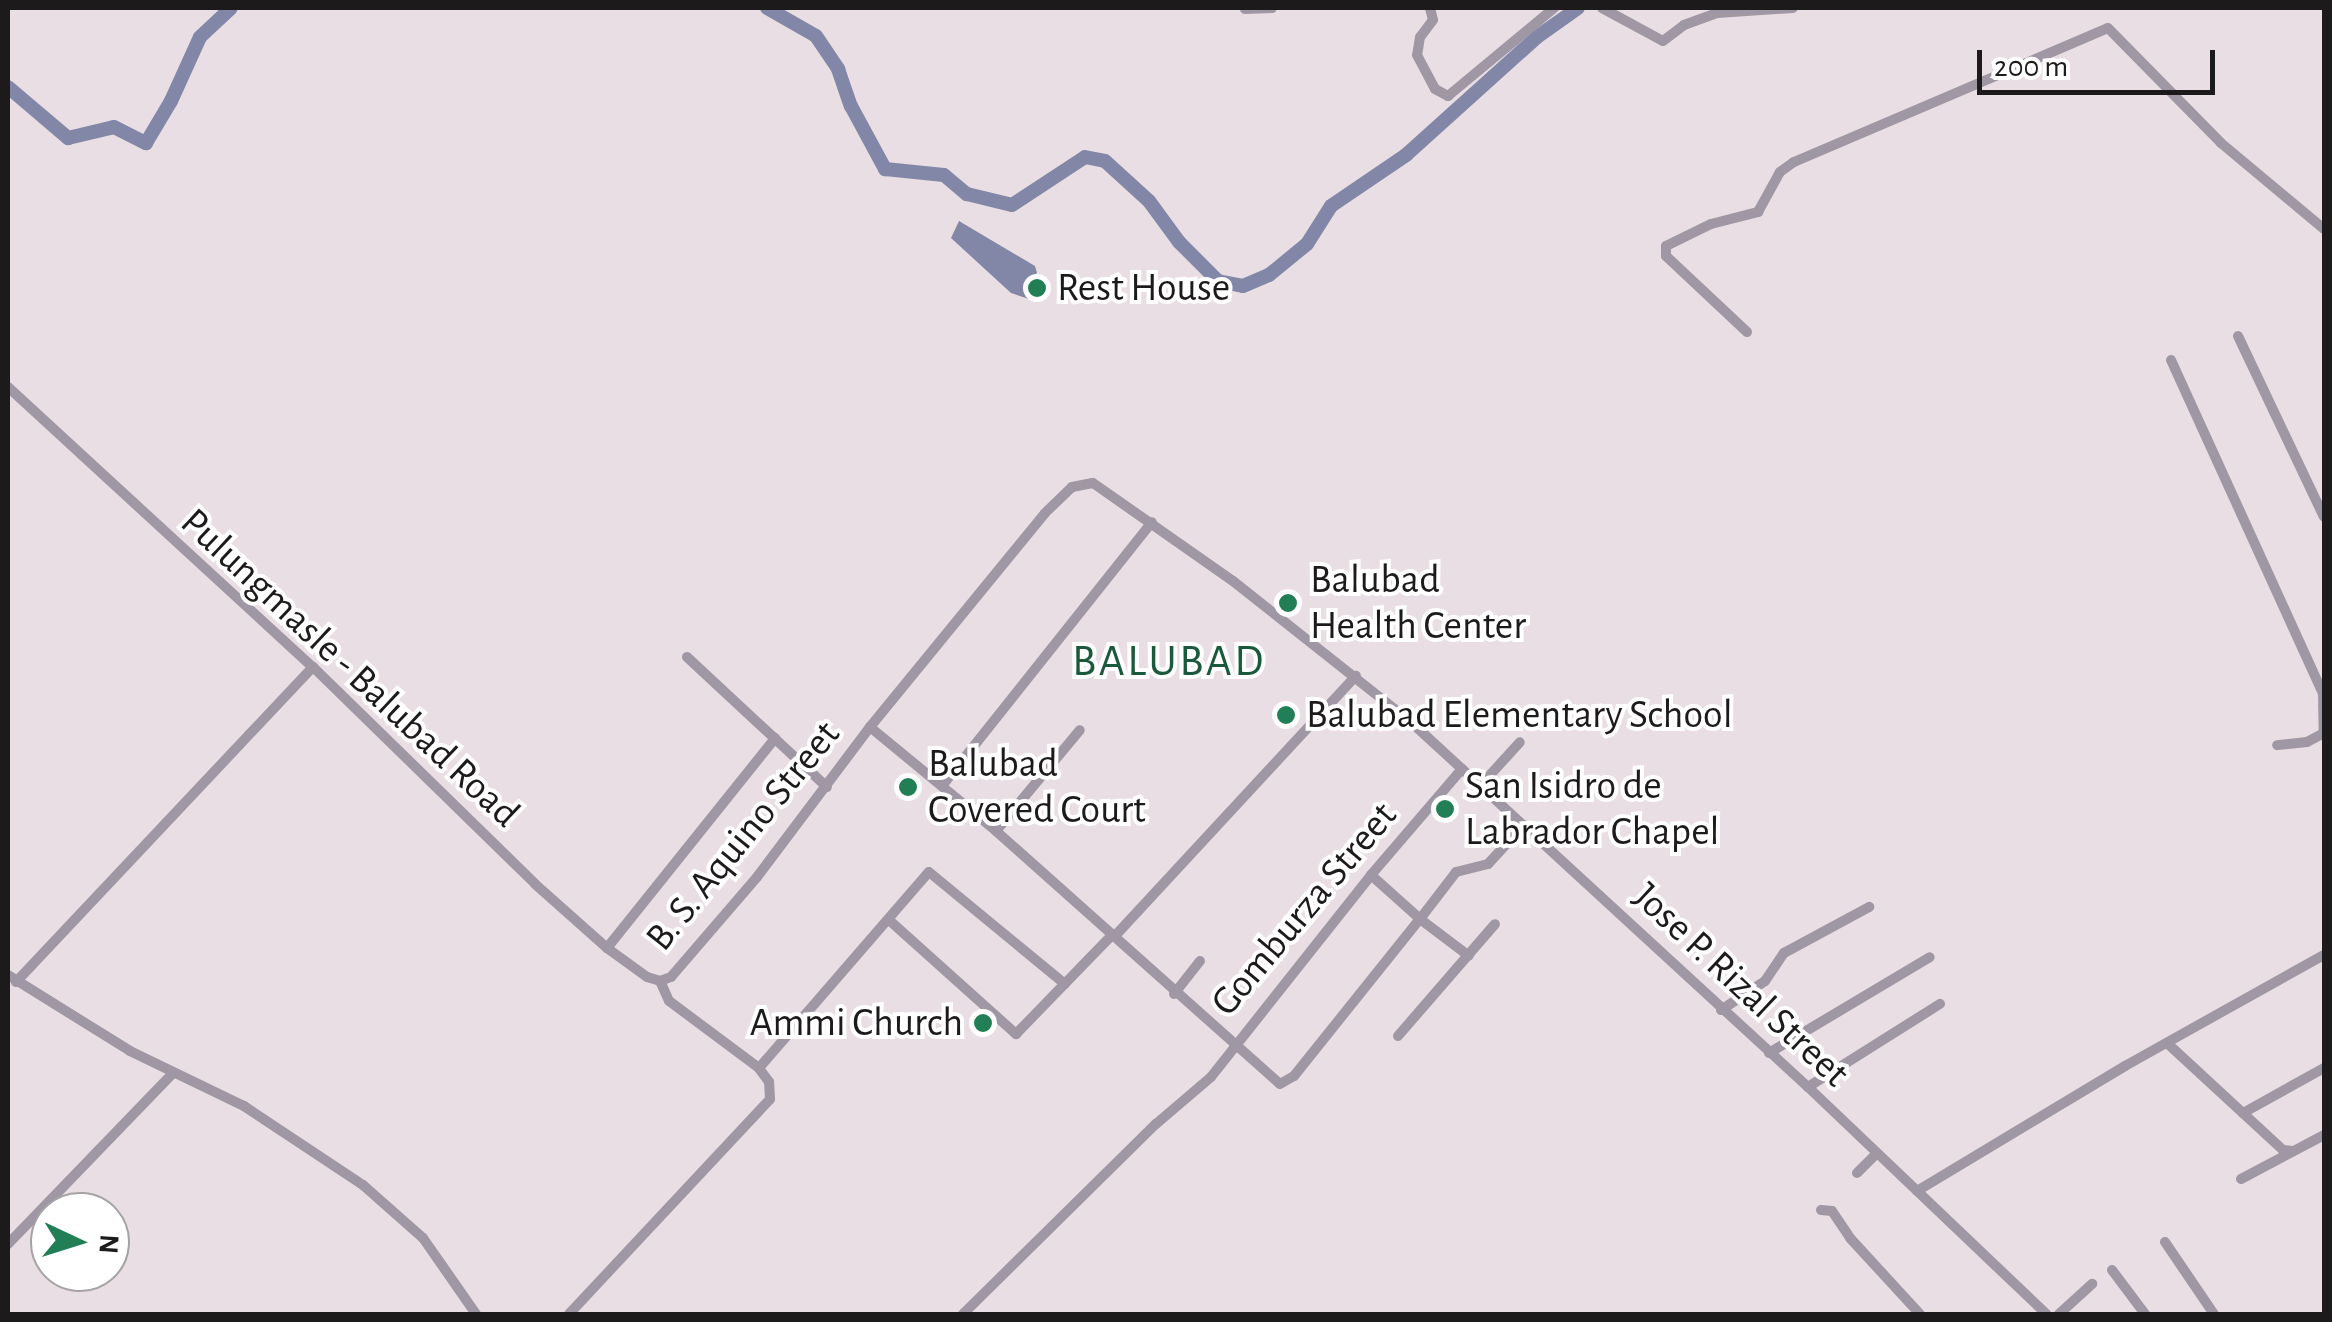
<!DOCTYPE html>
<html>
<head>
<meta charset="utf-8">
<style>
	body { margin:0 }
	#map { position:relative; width:2332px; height:1322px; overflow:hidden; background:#e9dee3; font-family:"Alegreya Sans",sans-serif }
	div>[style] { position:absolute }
	.water>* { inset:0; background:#8387a7 }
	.river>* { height:14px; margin:-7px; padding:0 7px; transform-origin:7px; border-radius:7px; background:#8387a7 }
	.minor>* { height:10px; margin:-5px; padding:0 5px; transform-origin:5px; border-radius:5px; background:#a097a5 }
	.dots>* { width:28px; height:28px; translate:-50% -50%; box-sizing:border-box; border:5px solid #fff; border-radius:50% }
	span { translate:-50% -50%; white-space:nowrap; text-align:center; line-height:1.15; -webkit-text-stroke:8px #fff; paint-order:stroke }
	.poi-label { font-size:40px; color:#1d1a1b }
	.left { translate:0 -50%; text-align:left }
	.right { translate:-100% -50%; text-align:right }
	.street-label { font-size:40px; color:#1d1a1b }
	.quarter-label { font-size:45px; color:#1b593c; letter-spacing:2.5px }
	.frame { position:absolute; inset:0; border:10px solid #1d1a1b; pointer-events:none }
	.north { position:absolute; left:30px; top:1192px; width:100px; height:100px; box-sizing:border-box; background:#fff; border:2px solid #a5a3a4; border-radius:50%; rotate:94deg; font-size:28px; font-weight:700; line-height:40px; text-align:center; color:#1d1a1b }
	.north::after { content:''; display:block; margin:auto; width:35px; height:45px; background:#227f55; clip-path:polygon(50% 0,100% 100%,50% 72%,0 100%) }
	.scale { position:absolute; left:1977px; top:50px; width:238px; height:45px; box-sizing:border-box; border:5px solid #1d1a1b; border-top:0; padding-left:12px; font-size:30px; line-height:35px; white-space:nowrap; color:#1d1a1b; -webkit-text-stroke:8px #fff; paint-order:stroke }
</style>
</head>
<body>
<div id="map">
	<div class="water">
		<div style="clip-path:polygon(959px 221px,1035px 266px,1037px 273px,1027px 282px,1029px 299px,1011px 293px,951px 238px)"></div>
	</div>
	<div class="river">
		<div style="left:767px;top:8px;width:56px;rotate:29.7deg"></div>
		<div style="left:816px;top:36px;width:40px;rotate:56deg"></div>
		<div style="left:838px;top:69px;width:39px;rotate:71deg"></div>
		<div style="left:851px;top:106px;width:72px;rotate:61.6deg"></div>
		<div style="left:885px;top:169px;width:59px;rotate:5.8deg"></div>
		<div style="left:944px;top:175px;width:30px;rotate:40deg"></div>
		<div style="left:967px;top:194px;width:46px;rotate:13.7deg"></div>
		<div style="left:1012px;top:205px;width:87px;rotate:-33.3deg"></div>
		<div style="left:1085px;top:157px;width:20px;rotate:11deg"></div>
		<div style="left:1105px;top:161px;width:59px;rotate:42.3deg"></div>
		<div style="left:1149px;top:201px;width:51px;rotate:53.8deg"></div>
		<div style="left:1179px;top:242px;width:55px;rotate:45deg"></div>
		<div style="left:1218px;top:281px;width:25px;rotate:11deg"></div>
		<div style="left:1243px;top:286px;width:28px;rotate:-23deg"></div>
		<div style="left:1269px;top:275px;width:49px;rotate:-39.2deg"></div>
		<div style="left:1307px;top:244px;width:45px;rotate:-57.7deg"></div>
		<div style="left:1331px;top:206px;width:91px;rotate:-34.2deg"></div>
		<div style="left:1406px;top:155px;width:176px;rotate:-42deg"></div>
		<div style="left:1537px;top:37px;width:50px;rotate:-35.3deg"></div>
		<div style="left:8px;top:87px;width:79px;rotate:40.4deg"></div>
		<div style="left:68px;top:138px;width:47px;rotate:-13.4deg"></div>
		<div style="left:114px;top:127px;width:36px;rotate:27deg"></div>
		<div style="left:146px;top:143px;width:49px;rotate:-59.2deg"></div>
		<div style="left:171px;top:101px;width:70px;rotate:-65.6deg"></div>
		<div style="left:200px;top:37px;width:42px;rotate:-43.1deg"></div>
	</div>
	<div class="minor">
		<div style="left:1430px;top:8px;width:12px;rotate:76deg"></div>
		<div style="left:1433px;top:20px;width:21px;rotate:127deg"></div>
		<div style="left:1420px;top:37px;width:18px;rotate:99deg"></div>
		<div style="left:1417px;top:55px;width:38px;rotate:62deg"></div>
		<div style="left:1435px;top:89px;width:15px;rotate:28deg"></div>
		<div style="left:1448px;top:96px;width:138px;rotate:-39.7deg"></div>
		<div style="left:1602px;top:8px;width:69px;rotate:28.4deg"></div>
		<div style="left:1663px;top:41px;width:26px;rotate:-37deg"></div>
		<div style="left:1684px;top:25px;width:35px;rotate:-20deg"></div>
		<div style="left:1717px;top:13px;width:76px;rotate:-3.8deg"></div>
		<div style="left:1245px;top:9px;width:27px;rotate:-2deg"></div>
		<div style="left:1747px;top:332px;width:111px;rotate:-136.8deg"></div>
		<div style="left:1666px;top:256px;width:10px;rotate:-90deg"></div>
		<div style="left:1666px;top:246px;width:50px;rotate:-26.1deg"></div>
		<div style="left:1711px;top:224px;width:49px;rotate:-14.3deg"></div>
		<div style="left:1758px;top:212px;width:46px;rotate:-61.2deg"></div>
		<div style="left:1780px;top:172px;width:17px;rotate:-36deg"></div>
		<div style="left:1794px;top:162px;width:341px;rotate:-23.1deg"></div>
		<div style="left:2108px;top:28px;width:161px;rotate:45.5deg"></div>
		<div style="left:2221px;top:143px;width:134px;rotate:39.9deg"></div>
		<div style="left:2238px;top:336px;width:200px;rotate:64.6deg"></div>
		<div style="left:2171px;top:360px;width:367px;rotate:65.5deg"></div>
		<div style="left:2323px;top:694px;width:39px;rotate:89deg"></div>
		<div style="left:2324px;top:733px;width:19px;rotate:152deg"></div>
		<div style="left:2307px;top:742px;width:30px;rotate:174deg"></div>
		<div style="left:8px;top:387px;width:414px;rotate:42.6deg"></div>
		<div style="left:313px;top:667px;width:310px;rotate:44.3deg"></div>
		<div style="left:535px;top:884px;width:96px;rotate:41.6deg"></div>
		<div style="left:607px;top:948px;width:49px;rotate:35.9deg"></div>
		<div style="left:647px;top:977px;width:14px;rotate:17deg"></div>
		<div style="left:687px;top:657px;width:191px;rotate:42.9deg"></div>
		<div style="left:870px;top:727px;width:163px;rotate:39.5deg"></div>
		<div style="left:996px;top:831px;width:380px;rotate:41.7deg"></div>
		<div style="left:1280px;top:1084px;width:16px;rotate:-30deg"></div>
		<div style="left:1294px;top:1076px;width:201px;rotate:-51.3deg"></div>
		<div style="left:1420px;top:919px;width:61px;rotate:37.1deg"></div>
		<div style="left:942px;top:786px;width:337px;rotate:-51.5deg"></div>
		<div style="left:1480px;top:786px;width:59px;rotate:-47.7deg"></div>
		<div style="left:996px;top:831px;width:131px;rotate:-50.3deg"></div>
		<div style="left:1371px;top:875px;width:66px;rotate:41.9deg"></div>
		<div style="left:1420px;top:919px;width:59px;rotate:-52.5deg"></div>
		<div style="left:1456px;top:872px;width:33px;rotate:-14deg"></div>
		<div style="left:1488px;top:864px;width:53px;rotate:-47.3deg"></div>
		<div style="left:889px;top:920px;width:171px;rotate:41.9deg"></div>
		<div style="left:1016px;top:1034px;width:138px;rotate:-45.9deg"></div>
		<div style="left:1114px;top:937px;width:356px;rotate:-47.2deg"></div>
		<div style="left:607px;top:948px;width:269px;rotate:-51.3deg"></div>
		<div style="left:8px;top:975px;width:144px;rotate:31.9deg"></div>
		<div style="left:130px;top:1051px;width:127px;rotate:25.8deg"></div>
		<div style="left:244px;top:1106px;width:143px;rotate:33.6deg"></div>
		<div style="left:363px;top:1185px;width:80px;rotate:41.5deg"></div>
		<div style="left:423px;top:1238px;width:93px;rotate:55.1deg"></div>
		<div style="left:660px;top:981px;width:12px;rotate:-20deg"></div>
		<div style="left:671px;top:977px;width:132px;rotate:-49.3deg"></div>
		<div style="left:757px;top:877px;width:188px;rotate:-53deg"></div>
		<div style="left:870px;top:727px;width:276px;rotate:-50.7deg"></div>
		<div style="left:1045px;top:513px;width:37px;rotate:-44deg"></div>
		<div style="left:1072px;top:487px;width:21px;rotate:-11deg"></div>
		<div style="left:1093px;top:483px;width:171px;rotate:35deg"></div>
		<div style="left:1233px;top:581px;width:228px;rotate:38.4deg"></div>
		<div style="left:1412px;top:723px;width:538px;rotate:42.59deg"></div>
		<div style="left:1808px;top:1087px;width:329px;rotate:43.6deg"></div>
		<div style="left:16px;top:982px;width:433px;rotate:-46.7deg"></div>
		<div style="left:1174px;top:994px;width:42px;rotate:-51.8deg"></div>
		<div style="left:1721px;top:1010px;width:53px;rotate:-33.4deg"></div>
		<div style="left:1765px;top:981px;width:34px;rotate:-56deg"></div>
		<div style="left:1784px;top:953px;width:97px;rotate:-28.4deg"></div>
		<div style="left:1398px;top:1036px;width:148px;rotate:-49.1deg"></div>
		<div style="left:2167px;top:1043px;width:158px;rotate:42.7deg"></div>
		<div style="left:2283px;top:1150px;width:10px;rotate:6deg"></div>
		<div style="left:1769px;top:1053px;width:187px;rotate:-30.8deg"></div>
		<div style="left:759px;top:1068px;width:259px;rotate:-49.1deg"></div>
		<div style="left:929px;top:872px;width:176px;rotate:39.5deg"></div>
		<div style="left:1808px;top:1087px;width:156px;rotate:-32.2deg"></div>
		<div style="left:2243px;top:1113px;width:93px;rotate:-29.1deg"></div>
		<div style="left:1857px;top:1173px;width:28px;rotate:-45deg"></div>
		<div style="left:2241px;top:1179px;width:94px;rotate:-27.9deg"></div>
		<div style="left:1917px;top:1191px;width:243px;rotate:-31deg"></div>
		<div style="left:2125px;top:1066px;width:228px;rotate:-29.2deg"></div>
		<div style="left:1821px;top:1210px;width:11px;rotate:5deg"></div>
		<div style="left:1832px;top:1211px;width:32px;rotate:56deg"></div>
		<div style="left:1850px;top:1238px;width:103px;rotate:47.4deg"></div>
		<div style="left:2165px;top:1242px;width:87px;rotate:55.8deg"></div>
		<div style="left:8px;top:1244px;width:238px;rotate:-46deg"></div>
		<div style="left:2112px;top:1270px;width:55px;rotate:53.1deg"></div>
		<div style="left:569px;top:1314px;width:294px;rotate:-46.9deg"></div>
		<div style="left:770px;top:1099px;width:17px;rotate:-93deg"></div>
		<div style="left:769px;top:1082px;width:17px;rotate:-126deg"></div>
		<div style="left:759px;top:1068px;width:112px;rotate:-143.3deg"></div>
		<div style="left:669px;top:1001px;width:22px;rotate:-114deg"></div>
		<div style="left:963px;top:1314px;width:271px;rotate:-44.6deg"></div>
		<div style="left:1156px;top:1124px;width:72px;rotate:-40.5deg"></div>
		<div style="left:1211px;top:1077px;width:258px;rotate:-51.6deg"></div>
		<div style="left:1371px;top:875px;width:140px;rotate:-49.4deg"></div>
		<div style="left:2059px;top:1314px;width:45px;rotate:-42.3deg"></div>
	</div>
	<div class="dots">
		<div style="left:1037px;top:288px;background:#227f55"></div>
		<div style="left:1288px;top:603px;background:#227f55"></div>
		<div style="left:1286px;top:715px;background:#227f55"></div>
		<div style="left:908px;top:787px;background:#227f55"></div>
		<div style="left:1445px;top:809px;background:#227f55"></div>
		<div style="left:983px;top:1023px;background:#227f55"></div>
	</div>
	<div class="poi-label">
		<span class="left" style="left:1057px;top:288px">Rest House</span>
		<span class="left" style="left:1310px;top:603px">Balubad<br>Health Center</span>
		<span class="left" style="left:1306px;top:715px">Balubad Elementary School</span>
		<span class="left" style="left:928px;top:787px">Balubad<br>Covered Court</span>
		<span class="left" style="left:1465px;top:809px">San Isidro de<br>Labrador Chapel</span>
		<span class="right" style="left:963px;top:1023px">Ammi Church</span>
	</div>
	<div class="street-label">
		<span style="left:350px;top:668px;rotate:43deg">Pulungmasle - Balubad Road</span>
		<span style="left:743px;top:836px;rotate:-51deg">B. S. Aquino Street</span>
		<span style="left:1304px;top:909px;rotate:-50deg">Gomburza Street</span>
		<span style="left:1741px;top:985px;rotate:43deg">Jose P. Rizal Street</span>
	</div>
	<div class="quarter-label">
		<span style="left:1169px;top:662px">BALUBAD</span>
	</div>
	<div class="frame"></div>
	<div class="north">N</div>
	<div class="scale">200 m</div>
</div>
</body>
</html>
